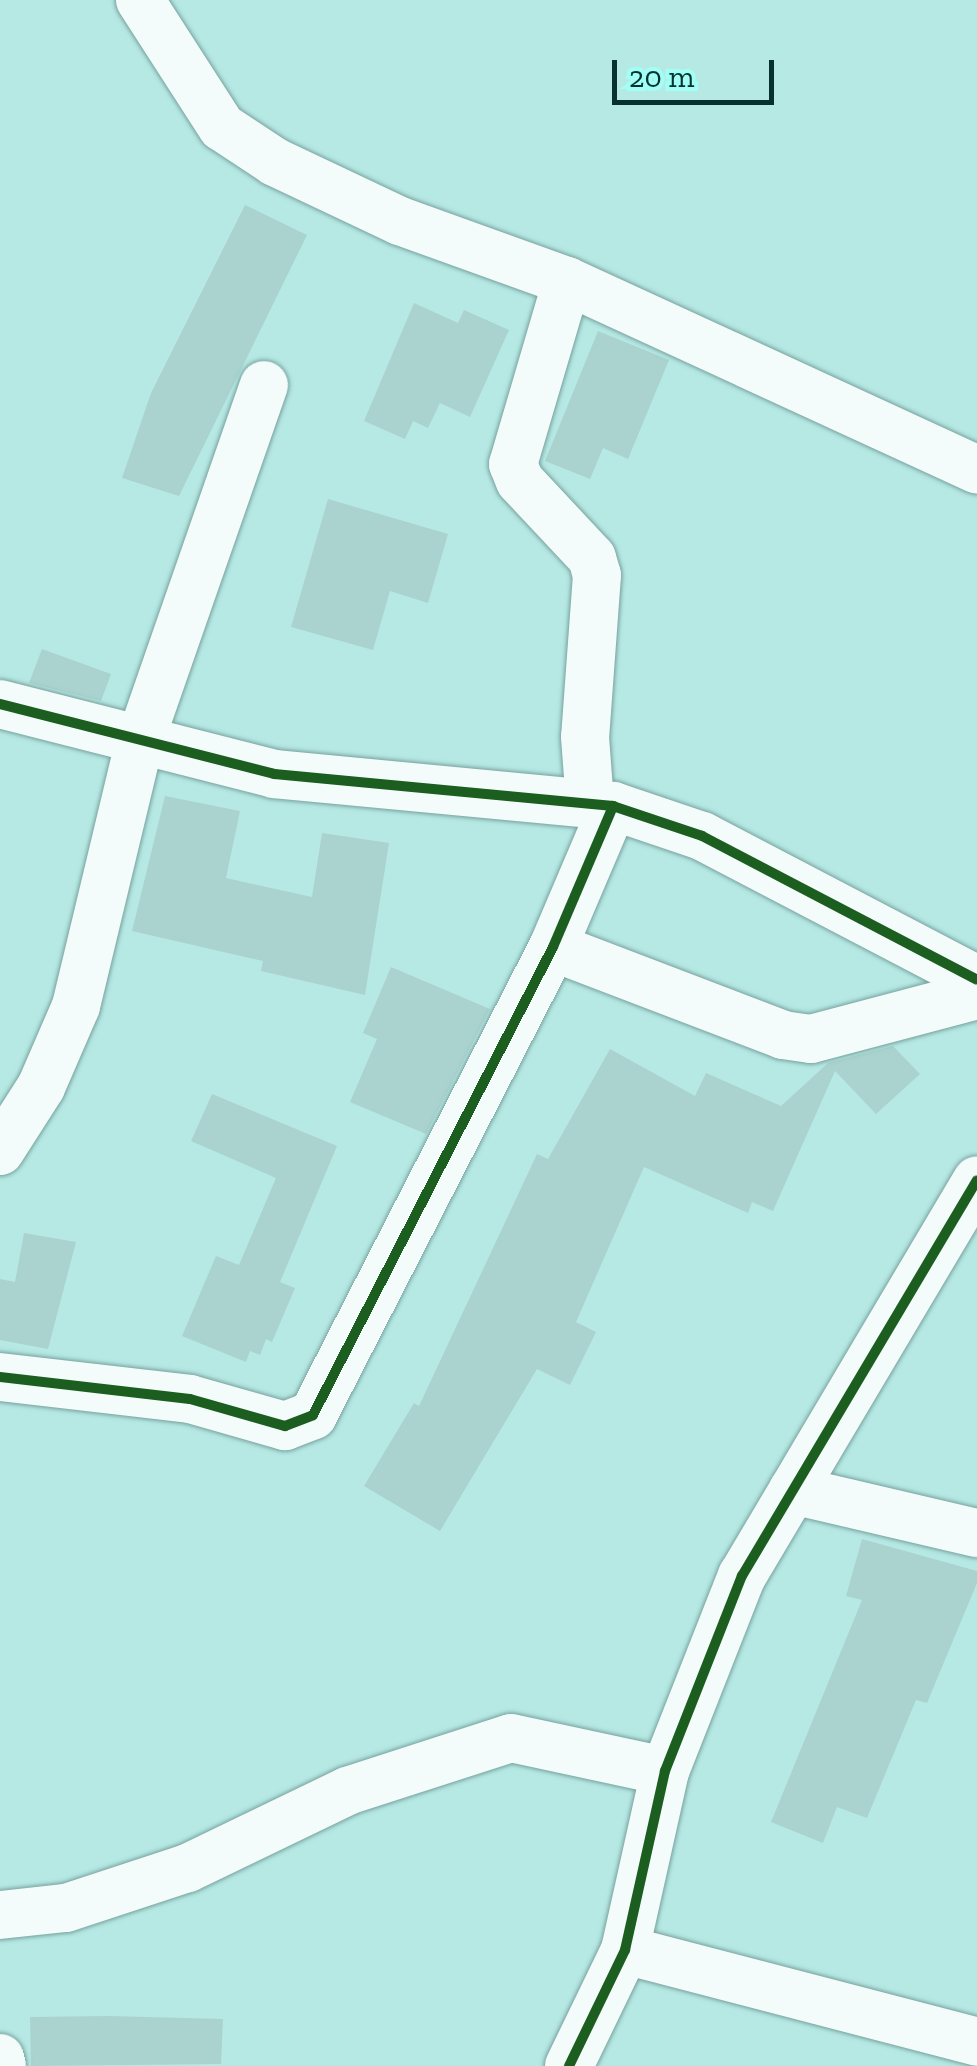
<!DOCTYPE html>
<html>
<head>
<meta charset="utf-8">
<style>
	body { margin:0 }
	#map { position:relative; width:977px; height:2066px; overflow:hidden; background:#b7e9e4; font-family:"Zilla Slab",serif }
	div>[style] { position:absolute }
	.building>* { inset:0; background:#aad2ce }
	.roads { filter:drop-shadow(0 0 2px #77a29e) drop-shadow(0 0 2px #77a29e) }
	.street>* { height:48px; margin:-24px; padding:0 24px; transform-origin:24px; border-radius:24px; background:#f4fcfb }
	.cycleway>* { height:10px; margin:-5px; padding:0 5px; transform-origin:5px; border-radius:5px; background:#1b5e20 }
	span { translate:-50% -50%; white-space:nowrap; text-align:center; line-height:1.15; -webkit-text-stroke:8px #a1fff5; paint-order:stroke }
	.scale { position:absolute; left:612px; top:60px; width:162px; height:45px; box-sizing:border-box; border:5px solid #06312e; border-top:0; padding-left:12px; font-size:30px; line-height:35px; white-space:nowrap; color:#06312e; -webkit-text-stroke:8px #a1fff5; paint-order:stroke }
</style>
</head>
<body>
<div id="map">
	<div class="building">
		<div style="clip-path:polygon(245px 205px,307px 235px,179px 496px,122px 478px,151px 393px)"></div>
		<div style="clip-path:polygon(414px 303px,458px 323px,464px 310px,509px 330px,470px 417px,440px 403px,428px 428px,413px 421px,405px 439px,364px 421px)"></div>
		<div style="clip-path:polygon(598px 331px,669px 360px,628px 459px,603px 448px,590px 479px,545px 461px)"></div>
		<div style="clip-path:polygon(328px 499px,448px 534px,428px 603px,390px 591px,373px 650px,291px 627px)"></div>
		<div style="clip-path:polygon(42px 649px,111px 674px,101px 701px,29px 683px)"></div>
		<div style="clip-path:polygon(165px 796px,240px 811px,226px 878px,312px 897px,322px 833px,389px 843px,365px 995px,261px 971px,263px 961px,132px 931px)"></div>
		<div style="clip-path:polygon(391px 967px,490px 1009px,426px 1134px,350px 1102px,377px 1039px,363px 1033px)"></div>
		<div style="clip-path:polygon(893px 1046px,920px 1074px,876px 1114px,835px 1071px,773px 1211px,752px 1202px,748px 1213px,644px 1167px,576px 1322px,596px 1332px,570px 1385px,537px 1369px,440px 1531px,364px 1486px,414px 1403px,419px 1406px,537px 1154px,548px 1159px,610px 1049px,695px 1096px,706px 1073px,781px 1106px,828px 1063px)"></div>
		<div style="clip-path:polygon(212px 1094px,337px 1146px,280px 1282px,295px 1288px,272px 1342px,266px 1339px,260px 1355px,250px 1351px,246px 1362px,182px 1336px,216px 1256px,239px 1265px,276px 1178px,191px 1141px)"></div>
		<div style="clip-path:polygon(24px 1233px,76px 1242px,48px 1349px,0 1340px,0 1279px,15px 1282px)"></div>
		<div style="clip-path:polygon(862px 1539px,977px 1571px,977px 1583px,927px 1703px,916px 1700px,867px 1818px,837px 1807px,823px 1843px,771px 1822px,862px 1600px,846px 1596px)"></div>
		<div style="clip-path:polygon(109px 2016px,223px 2019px,221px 2064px,31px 2066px,30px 2017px)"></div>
	</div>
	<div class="roads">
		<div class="street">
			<div style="left:140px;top:0;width:151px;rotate:57.2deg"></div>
			<div style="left:222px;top:127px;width:64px;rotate:33.4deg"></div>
			<div style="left:275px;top:162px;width:138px;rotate:25.3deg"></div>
			<div style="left:400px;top:221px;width:177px;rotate:19.8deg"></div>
			<div style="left:567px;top:281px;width:451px;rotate:24.7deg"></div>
			<div style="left:567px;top:281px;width:191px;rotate:106.4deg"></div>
			<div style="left:513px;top:464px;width:18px;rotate:68deg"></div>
			<div style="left:520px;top:481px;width:105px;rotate:46.9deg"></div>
			<div style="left:592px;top:558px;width:18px;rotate:74deg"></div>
			<div style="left:597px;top:575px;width:162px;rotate:94.2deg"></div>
			<div style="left:585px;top:737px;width:67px;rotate:85.7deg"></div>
			<div style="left:0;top:704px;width:283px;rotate:14.3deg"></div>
			<div style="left:274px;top:774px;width:341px;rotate:5.4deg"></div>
			<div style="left:613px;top:806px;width:94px;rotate:18.6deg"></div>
			<div style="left:702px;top:836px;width:310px;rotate:27.6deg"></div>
			<div style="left:553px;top:947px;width:246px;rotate:20.9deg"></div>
			<div style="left:783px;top:1035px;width:28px;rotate:8deg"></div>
			<div style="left:811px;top:1039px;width:172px;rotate:-14.8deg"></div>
			<div style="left:0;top:1151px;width:76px;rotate:-57.4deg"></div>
			<div style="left:41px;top:1087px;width:88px;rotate:-66.6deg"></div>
			<div style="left:76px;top:1006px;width:269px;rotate:-76.5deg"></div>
			<div style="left:139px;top:744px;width:380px;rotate:-70.8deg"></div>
			<div style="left:0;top:1377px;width:191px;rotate:6.6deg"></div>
			<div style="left:190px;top:1399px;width:99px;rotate:15.9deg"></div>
			<div style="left:285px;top:1426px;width:30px;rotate:-21deg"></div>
			<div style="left:313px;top:1415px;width:526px;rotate:-62.85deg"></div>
			<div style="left:553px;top:947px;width:153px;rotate:-66.9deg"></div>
			<div style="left:793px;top:1490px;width:189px;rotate:13.2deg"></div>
			<div style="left:0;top:1915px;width:66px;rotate:-6.1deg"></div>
			<div style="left:66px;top:1908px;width:128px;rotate:-18.2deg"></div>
			<div style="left:188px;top:1868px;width:177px;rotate:-25.8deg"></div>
			<div style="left:347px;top:1791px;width:172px;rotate:-17.9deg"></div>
			<div style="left:511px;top:1738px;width:157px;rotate:12.1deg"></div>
			<div style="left:625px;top:1950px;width:364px;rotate:14.6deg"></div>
			<div style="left:0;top:2058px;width:8px;rotate:76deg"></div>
			<div style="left:569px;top:2066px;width:129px;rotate:-64.2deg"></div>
			<div style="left:625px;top:1950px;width:183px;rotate:-77.4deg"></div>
			<div style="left:665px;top:1771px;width:210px;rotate:-68.5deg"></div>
			<div style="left:742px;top:1576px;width:460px;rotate:-59.3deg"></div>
		</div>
	</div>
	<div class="cycleway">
		<div style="left:0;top:704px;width:283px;rotate:14.3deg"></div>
		<div style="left:274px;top:774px;width:341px;rotate:5.4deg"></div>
		<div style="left:613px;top:806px;width:94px;rotate:18.6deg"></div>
		<div style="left:702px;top:836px;width:310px;rotate:27.6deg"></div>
		<div style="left:0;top:1377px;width:191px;rotate:6.6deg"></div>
		<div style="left:190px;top:1399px;width:99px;rotate:15.9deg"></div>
		<div style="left:285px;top:1426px;width:30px;rotate:-21deg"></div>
		<div style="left:313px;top:1415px;width:526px;rotate:-62.85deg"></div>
		<div style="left:553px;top:947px;width:153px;rotate:-66.9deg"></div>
		<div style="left:569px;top:2066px;width:129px;rotate:-64.2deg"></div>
		<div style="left:625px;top:1950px;width:183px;rotate:-77.4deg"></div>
		<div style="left:665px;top:1771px;width:210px;rotate:-68.5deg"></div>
		<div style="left:742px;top:1576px;width:460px;rotate:-59.3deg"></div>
	</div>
	<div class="scale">20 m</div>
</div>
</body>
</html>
